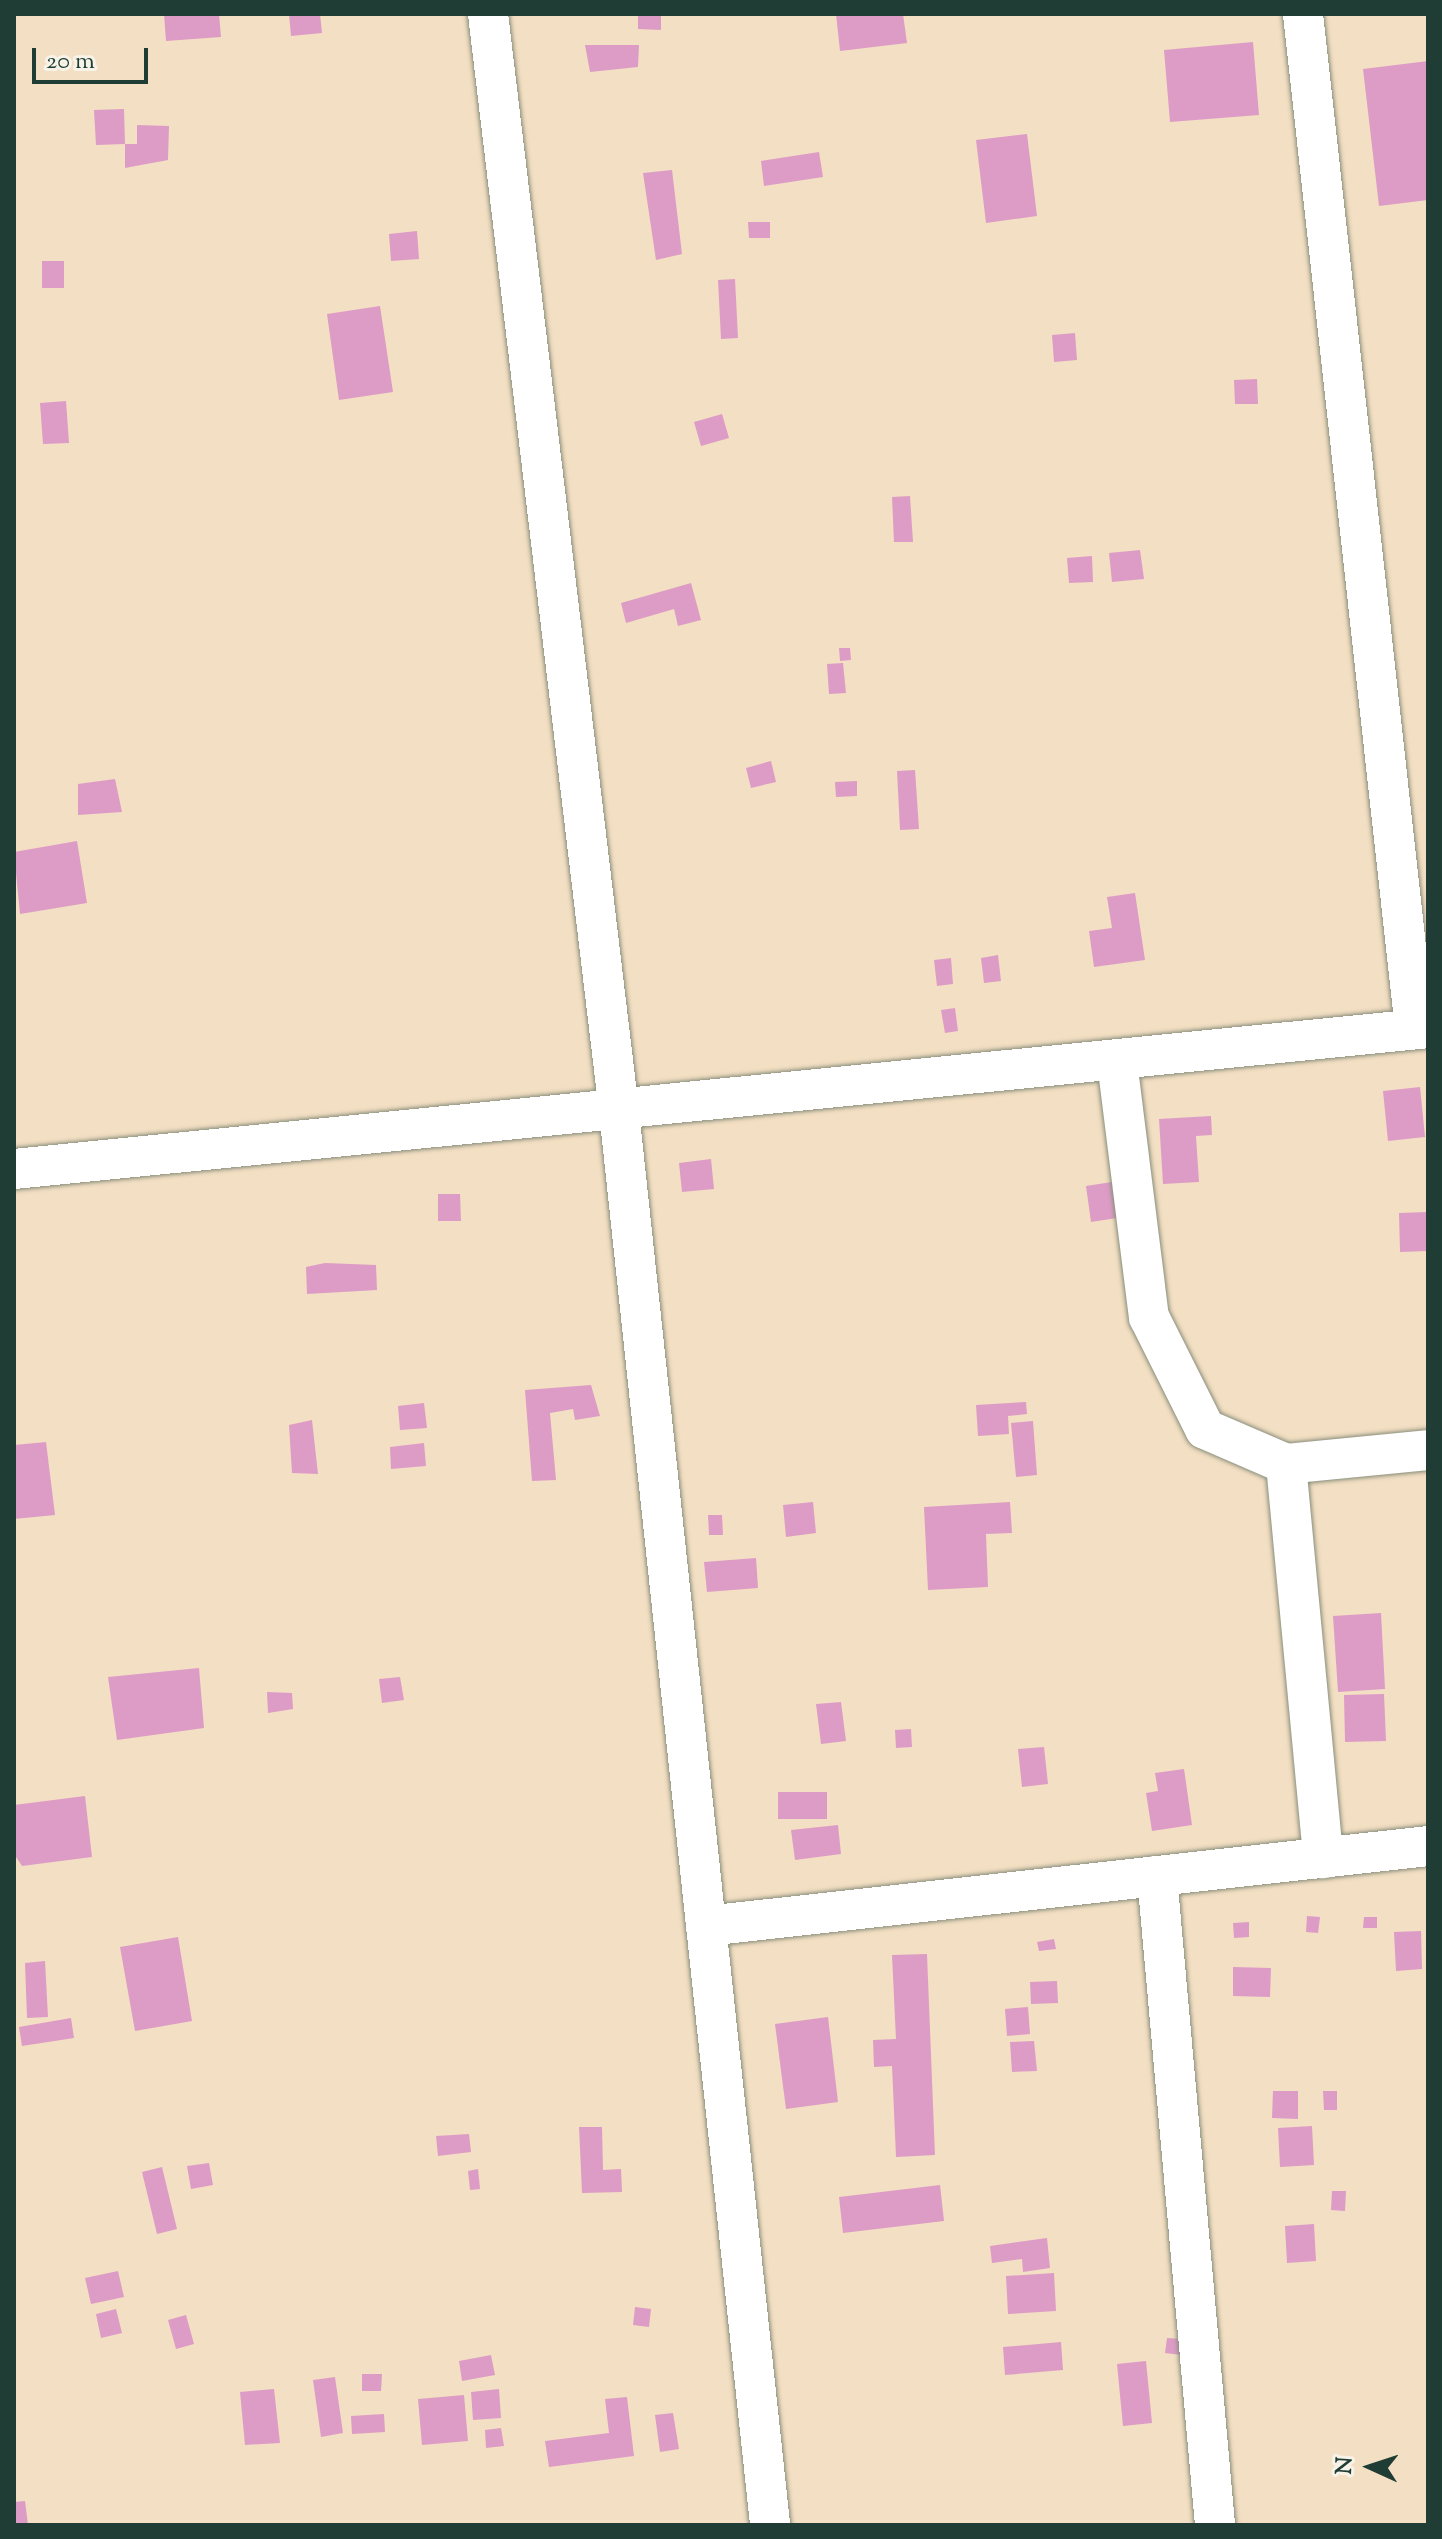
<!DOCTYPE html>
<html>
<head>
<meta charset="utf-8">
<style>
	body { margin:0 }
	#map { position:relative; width:1442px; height:2539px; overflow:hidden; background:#f3dfc3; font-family:"Sorts Mill Goudy",serif }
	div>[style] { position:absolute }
	.building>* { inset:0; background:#dd9cc6 }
	.roads { filter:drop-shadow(0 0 2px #898e7c) drop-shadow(0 0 2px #898e7c) }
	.minor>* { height:40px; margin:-20px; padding:0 20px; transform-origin:20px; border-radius:20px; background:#fff }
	span { translate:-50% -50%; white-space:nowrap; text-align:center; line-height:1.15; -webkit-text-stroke:6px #f7f3e8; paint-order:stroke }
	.frame { position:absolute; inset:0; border:16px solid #1f3d34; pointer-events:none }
	.north { position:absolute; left:1330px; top:2427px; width:80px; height:80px; -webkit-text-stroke:6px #f7f3e8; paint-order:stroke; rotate:273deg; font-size:22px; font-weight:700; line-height:32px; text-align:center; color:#1f3d34 }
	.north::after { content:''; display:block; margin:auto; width:28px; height:36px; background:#1f3d34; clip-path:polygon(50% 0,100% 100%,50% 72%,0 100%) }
	.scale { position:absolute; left:32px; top:48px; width:116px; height:36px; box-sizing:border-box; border:4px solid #1f3d34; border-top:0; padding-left:10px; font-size:24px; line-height:28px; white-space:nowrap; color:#1f3d34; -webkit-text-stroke:6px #f7f3e8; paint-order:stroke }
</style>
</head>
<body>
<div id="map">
	<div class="building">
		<div style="clip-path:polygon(164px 14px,219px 14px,221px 37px,166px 41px)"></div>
		<div style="clip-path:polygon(289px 14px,320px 14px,322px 33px,291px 36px)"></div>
		<div style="clip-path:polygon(638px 14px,661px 14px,661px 30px,638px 29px)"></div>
		<div style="clip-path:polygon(836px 14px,903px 14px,907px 43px,840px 51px)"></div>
		<div style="clip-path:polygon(1253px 42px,1259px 115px,1170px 122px,1164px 50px)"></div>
		<div style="clip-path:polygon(585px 45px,639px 45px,638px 67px,590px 72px)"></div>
		<div style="clip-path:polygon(1428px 61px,1428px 200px,1379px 206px,1363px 69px)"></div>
		<div style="clip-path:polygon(124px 109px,125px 144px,96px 145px,94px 110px)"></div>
		<div style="clip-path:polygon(137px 125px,169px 126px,168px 160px,125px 168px,125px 144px,137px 144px)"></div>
		<div style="clip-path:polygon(1027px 134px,1037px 216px,986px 223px,976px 140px)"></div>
		<div style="clip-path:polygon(819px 152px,823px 177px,764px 186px,761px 161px)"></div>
		<div style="clip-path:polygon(672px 170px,682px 254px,656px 260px,643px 173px)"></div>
		<div style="clip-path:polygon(748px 222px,770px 222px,770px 238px,749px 238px)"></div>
		<div style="clip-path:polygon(417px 231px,419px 259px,391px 261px,389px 234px)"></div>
		<div style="clip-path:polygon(42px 261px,64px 261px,64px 288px,42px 288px)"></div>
		<div style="clip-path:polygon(735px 279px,738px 338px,721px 339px,718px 280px)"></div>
		<div style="clip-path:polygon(380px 306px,393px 392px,339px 400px,327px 314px)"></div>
		<div style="clip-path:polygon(1075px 333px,1077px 360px,1054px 362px,1052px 335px)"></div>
		<div style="clip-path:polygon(1257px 379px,1258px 404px,1235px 404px,1234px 380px)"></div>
		<div style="clip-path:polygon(66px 401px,69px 443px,43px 444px,40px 403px)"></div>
		<div style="clip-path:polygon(722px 414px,729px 438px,701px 446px,694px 422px)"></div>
		<div style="clip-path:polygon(910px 496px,913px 542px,894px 542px,892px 497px)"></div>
		<div style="clip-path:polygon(1140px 550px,1144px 579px,1112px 582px,1109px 553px)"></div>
		<div style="clip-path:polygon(1092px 556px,1093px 582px,1069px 583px,1067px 558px)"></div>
		<div style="clip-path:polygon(691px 583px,701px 620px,678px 626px,674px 609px,626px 623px,621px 603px)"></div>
		<div style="clip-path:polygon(839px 648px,850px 648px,851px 660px,840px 661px)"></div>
		<div style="clip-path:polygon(843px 663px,846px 693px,829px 694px,827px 664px)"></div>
		<div style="clip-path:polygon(771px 761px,776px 782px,751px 788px,746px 768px)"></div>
		<div style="clip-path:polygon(915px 770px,919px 829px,900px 830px,897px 771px)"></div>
		<div style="clip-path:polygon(115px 779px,122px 812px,78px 815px,78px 784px)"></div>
		<div style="clip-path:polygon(857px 781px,857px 796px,836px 797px,835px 782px)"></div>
		<div style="clip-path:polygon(77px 841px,87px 903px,20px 914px,14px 852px)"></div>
		<div style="clip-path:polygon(1135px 893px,1145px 960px,1094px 967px,1089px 931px,1112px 928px,1107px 897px)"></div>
		<div style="clip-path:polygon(998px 955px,1001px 981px,984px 983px,981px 958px)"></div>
		<div style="clip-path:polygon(951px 958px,953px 984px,937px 986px,934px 960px)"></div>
		<div style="clip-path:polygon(955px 1008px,958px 1031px,945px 1033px,941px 1010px)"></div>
		<div style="clip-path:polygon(1420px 1087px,1425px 1137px,1388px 1141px,1383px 1091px)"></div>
		<div style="clip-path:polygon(1211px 1116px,1212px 1135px,1196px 1136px,1199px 1182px,1163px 1184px,1159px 1119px)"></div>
		<div style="clip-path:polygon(711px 1159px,714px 1189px,682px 1192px,679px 1163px)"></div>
		<div style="clip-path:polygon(1112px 1182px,1117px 1218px,1091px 1222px,1086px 1186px)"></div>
		<div style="clip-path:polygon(438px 1194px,460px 1194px,461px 1221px,438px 1221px)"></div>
		<div style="clip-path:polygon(1428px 1212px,1428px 1251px,1400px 1252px,1399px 1213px)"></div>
		<div style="clip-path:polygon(325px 1263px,376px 1265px,377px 1290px,307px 1294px,306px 1267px)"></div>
		<div style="clip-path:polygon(591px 1385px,600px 1416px,575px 1420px,573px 1409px,550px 1413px,556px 1480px,532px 1481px,525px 1390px)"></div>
		<div style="clip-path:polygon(1026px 1402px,1027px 1414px,1008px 1416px,1009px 1434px,978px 1436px,976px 1405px)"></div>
		<div style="clip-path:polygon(424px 1403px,427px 1428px,400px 1430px,398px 1406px)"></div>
		<div style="clip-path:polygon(312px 1420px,318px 1474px,292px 1473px,289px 1425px)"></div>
		<div style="clip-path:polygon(1033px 1421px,1037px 1475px,1016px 1477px,1011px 1423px)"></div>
		<div style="clip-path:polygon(46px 1442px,55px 1515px,14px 1519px,14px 1445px)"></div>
		<div style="clip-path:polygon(424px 1443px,426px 1466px,391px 1469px,390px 1447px)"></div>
		<div style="clip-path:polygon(813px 1502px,816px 1533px,786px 1537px,783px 1505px)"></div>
		<div style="clip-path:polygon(1010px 1502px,1012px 1533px,986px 1534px,988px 1587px,928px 1590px,924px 1507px)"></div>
		<div style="clip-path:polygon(708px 1515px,722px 1515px,723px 1535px,709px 1535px)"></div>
		<div style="clip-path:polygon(756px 1558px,758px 1588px,707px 1592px,704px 1562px)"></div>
		<div style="clip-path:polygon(1381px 1613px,1385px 1689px,1338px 1692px,1333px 1616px)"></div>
		<div style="clip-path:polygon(199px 1668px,204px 1728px,117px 1740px,108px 1677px)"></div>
		<div style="clip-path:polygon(400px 1677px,404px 1700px,382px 1703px,379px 1679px)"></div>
		<div style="clip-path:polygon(267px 1692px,292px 1693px,293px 1709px,268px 1713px)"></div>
		<div style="clip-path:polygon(1384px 1694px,1386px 1741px,1345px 1742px,1344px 1695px)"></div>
		<div style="clip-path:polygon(841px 1702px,846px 1741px,821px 1744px,816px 1704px)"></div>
		<div style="clip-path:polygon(911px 1729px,912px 1747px,896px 1748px,895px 1730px)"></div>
		<div style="clip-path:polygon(1044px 1747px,1048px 1784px,1022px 1787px,1018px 1749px)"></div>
		<div style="clip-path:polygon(1184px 1769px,1192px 1825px,1152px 1831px,1146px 1793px,1158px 1791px,1155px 1773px)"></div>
		<div style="clip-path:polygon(778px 1792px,827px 1792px,827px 1819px,778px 1819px)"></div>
		<div style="clip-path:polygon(85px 1796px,92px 1857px,22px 1866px,14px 1854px,14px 1805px)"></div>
		<div style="clip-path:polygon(838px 1825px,841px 1854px,795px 1860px,791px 1830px)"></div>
		<div style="clip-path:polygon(1307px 1916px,1320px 1917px,1318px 1933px,1306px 1932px)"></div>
		<div style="clip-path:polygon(1364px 1917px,1377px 1917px,1377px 1928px,1363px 1928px)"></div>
		<div style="clip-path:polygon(1249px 1922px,1249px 1937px,1234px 1938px,1233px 1923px)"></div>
		<div style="clip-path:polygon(1421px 1931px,1422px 1969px,1396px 1971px,1394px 1932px)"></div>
		<div style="clip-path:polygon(178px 1937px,192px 2021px,135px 2031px,120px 1947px)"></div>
		<div style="clip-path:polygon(1054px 1939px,1056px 1949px,1039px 1951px,1037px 1942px)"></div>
		<div style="clip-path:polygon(927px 1954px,935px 2155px,896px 2157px,892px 2066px,874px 2067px,873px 2040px,896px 2039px,892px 1955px)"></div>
		<div style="clip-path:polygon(45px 1961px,48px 2017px,27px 2018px,25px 1963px)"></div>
		<div style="clip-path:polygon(1233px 1967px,1271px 1968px,1270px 1997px,1233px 1996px)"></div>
		<div style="clip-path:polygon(1057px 1981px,1058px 2003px,1031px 2004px,1030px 1982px)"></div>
		<div style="clip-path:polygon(1028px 2007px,1030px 2034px,1007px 2036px,1005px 2009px)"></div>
		<div style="clip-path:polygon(828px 2017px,838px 2102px,786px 2109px,775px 2024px)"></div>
		<div style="clip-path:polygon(71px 2018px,74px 2038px,22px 2046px,19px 2027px)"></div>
		<div style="clip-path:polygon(1034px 2041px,1037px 2071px,1012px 2072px,1010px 2042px)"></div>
		<div style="clip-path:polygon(1273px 2091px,1298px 2091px,1298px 2119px,1272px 2118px)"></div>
		<div style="clip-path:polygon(1323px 2091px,1337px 2091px,1337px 2110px,1324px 2110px)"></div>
		<div style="clip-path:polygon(1312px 2126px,1314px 2165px,1280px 2167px,1278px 2128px)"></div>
		<div style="clip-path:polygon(579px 2127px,602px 2127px,603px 2170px,621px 2169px,622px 2192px,582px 2193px)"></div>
		<div style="clip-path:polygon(469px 2134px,471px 2152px,438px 2156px,436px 2136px)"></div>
		<div style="clip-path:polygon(209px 2163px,213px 2185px,191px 2189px,187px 2166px)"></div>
		<div style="clip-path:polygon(162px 2167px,177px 2229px,157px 2234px,142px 2172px)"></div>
		<div style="clip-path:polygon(478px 2169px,480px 2189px,470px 2190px,468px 2171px)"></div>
		<div style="clip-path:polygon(940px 2185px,944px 2221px,843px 2233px,839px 2197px)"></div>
		<div style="clip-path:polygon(1332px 2191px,1346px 2191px,1345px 2211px,1331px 2210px)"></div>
		<div style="clip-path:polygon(1314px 2224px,1316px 2261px,1287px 2263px,1285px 2226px)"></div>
		<div style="clip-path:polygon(1047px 2238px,1050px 2268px,1023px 2272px,1022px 2259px,992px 2263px,990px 2246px)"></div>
		<div style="clip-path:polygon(118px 2271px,124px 2297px,91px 2304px,85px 2278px)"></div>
		<div style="clip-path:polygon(1054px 2273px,1056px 2311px,1008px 2314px,1006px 2276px)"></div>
		<div style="clip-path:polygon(635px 2307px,651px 2309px,649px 2327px,633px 2325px)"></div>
		<div style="clip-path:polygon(116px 2309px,122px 2333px,101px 2338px,96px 2314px)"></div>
		<div style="clip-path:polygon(186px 2315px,194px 2344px,176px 2349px,168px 2320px)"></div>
		<div style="clip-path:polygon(1167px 2338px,1183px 2339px,1182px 2355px,1165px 2353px)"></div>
		<div style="clip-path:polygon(1061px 2342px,1063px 2370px,1005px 2375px,1003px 2347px)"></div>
		<div style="clip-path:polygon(491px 2355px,495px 2375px,462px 2381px,459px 2361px)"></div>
		<div style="clip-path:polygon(1146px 2361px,1152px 2423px,1123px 2426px,1117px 2364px)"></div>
		<div style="clip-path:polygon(362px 2374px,382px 2374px,381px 2391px,362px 2391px)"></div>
		<div style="clip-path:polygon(335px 2377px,343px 2433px,321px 2437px,313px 2380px)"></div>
		<div style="clip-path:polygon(274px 2389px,280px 2443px,245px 2445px,240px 2392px)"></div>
		<div style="clip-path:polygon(499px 2389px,501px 2418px,473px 2420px,471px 2392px)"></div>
		<div style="clip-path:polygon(464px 2395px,468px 2441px,422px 2445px,418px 2399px)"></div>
		<div style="clip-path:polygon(627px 2397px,634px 2456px,549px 2467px,545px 2441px,609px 2433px,605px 2399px)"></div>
		<div style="clip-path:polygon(673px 2413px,679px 2449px,660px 2452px,655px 2415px)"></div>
		<div style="clip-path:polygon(384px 2414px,385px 2432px,352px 2434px,351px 2416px)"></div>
		<div style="clip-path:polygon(501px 2428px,504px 2446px,486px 2448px,485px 2430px)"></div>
		<div style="clip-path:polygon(25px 2501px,28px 2525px,14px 2525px,14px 2502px)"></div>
	</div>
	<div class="roads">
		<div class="minor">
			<div style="left:488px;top:14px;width:1105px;rotate:83.19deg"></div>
			<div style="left:619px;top:1111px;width:1422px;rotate:83.9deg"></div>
			<div style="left:1303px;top:14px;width:1021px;rotate:83.7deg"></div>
			<div style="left:1117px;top:1061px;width:258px;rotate:82.9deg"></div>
			<div style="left:1149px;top:1317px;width:125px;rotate:63.4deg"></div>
			<div style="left:1205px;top:1429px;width:88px;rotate:23.4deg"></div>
			<div style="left:1286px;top:1464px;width:396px;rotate:84.6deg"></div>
			<div style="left:14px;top:1169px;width:1421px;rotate:-5.69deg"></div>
			<div style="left:1286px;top:1464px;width:143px;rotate:-5.6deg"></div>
			<div style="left:1157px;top:1876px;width:652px;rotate:84.89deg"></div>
			<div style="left:706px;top:1926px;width:726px;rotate:-6.32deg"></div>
		</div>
	</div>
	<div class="frame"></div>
	<div class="north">N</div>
	<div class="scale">20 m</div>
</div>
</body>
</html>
